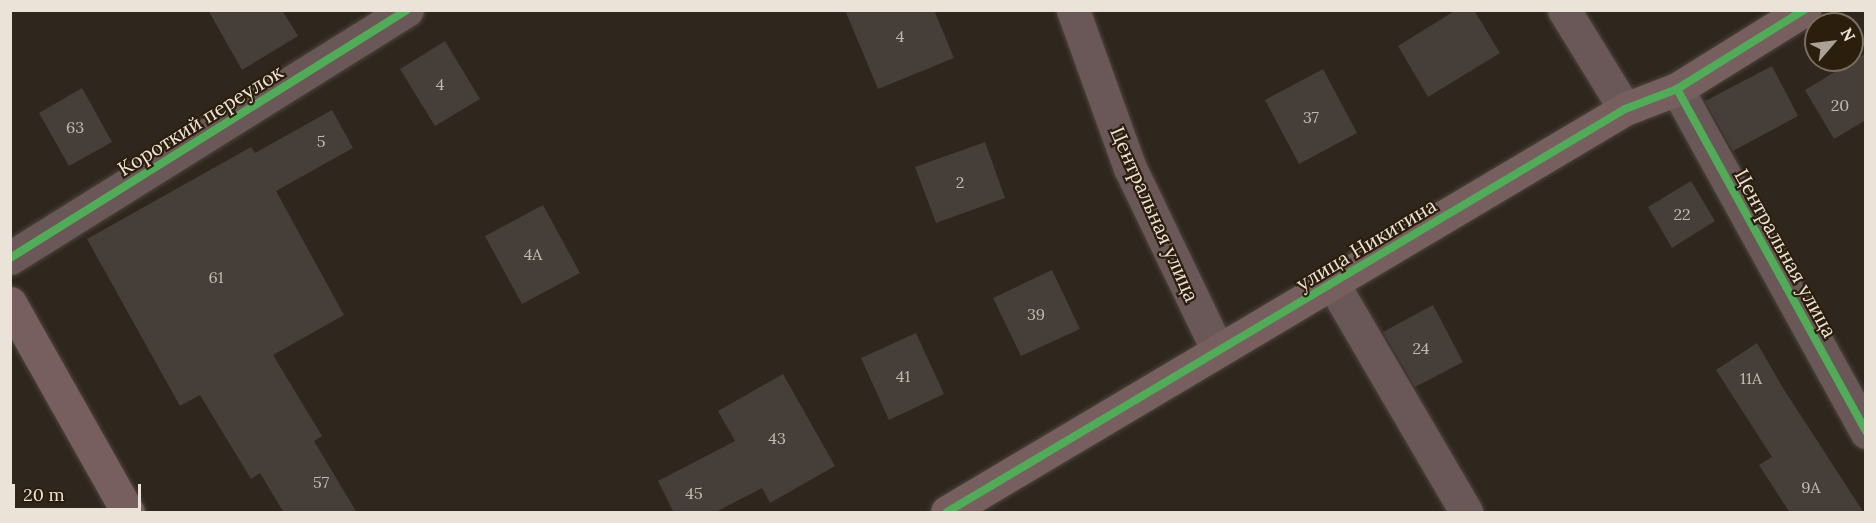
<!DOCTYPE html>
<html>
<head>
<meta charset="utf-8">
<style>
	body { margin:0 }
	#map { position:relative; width:1876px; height:523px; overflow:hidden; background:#2f271d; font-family:Lora,serif }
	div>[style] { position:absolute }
	.building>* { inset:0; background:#463e38 }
	.roads { filter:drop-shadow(0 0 2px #4c453d) drop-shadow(0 0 2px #4c453d) }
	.street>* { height:33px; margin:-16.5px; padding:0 16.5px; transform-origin:16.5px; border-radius:16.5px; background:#6a5757 }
	.secondary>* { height:33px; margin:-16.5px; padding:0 16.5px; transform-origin:16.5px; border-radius:16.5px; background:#775f60 }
	.cycleway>* { height:8px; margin:-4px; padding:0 4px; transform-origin:4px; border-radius:4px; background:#51ab58 }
	span { translate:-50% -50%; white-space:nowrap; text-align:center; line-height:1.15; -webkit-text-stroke:4.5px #2c1e0c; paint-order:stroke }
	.number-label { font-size:16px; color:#c2bab0 }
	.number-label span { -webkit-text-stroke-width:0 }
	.street-label { font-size:20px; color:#ece3d8 }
	.frame { position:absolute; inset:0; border:12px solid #ece3d8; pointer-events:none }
	.north { position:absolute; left:1804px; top:12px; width:60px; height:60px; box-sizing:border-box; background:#2c1e0c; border:2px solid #796d5e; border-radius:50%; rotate:62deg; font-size:16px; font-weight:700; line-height:24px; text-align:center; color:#ece3d8 }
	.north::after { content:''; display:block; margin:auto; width:21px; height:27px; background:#aaa197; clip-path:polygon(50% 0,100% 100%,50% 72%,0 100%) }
	.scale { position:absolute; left:12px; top:484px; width:129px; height:27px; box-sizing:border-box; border:3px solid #ece3d8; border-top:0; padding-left:8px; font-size:18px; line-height:21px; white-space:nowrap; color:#ece3d8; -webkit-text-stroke:4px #2c1e0c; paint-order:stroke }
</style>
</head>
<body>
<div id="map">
	<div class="building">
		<div style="clip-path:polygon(208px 10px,282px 10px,298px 36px,242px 70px)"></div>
		<div style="clip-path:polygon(845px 10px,934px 10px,954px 58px,878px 89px)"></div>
		<div style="clip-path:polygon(1456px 10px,1474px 10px,1500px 53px,1428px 97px,1398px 46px)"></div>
		<div style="clip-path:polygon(445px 41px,480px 99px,435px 126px,400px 69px)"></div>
		<div style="clip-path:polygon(1866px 53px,1866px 120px,1834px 139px,1805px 90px)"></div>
		<div style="clip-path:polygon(1772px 66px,1798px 116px,1733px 151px,1705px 101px)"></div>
		<div style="clip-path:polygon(1323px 69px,1357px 133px,1299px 164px,1265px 100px)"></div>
		<div style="clip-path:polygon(82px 88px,112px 142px,69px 166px,39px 113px)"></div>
		<div style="clip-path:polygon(332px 110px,353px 148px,276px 191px,344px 315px,273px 355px,322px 436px,314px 441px,357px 513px,284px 513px,260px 473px,251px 479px,200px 395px,180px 406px,87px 239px,251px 147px,255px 153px)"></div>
		<div style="clip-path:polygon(985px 142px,1005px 198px,936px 223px,915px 167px)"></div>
		<div style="clip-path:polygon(1691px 181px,1715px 221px,1672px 248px,1648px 207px)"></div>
		<div style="clip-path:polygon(543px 205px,580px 273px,522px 304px,485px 236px)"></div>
		<div style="clip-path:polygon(1052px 270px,1080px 329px,1021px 356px,993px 298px)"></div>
		<div style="clip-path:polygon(1433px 305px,1463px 362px,1415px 387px,1383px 332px)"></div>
		<div style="clip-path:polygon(916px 333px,944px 394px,889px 420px,861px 358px)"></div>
		<div style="clip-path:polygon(1757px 343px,1783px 388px,1864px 513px,1790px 513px,1759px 465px,1772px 457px,1716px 370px)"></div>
		<div style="clip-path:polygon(783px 374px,835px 466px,770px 503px,762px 488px,714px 513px,674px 513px,658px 481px,735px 441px,718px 411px)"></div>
	</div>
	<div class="roads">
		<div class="street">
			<div style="left:1073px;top:10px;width:168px;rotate:70.2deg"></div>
			<div style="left:1130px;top:168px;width:201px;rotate:64.3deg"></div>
			<div style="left:1564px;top:10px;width:116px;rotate:58.4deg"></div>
			<div style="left:1677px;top:89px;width:392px;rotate:61.1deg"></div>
			<div style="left:10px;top:258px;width:468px;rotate:-32deg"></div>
			<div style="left:1333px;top:284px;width:264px;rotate:59.7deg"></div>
		</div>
		<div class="secondary">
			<div style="left:10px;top:303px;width:240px;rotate:60.6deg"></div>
			<div style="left:947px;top:512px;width:789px;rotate:-30.73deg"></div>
			<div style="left:1625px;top:109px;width:56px;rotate:-21deg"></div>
			<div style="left:1677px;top:89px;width:150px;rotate:-31.9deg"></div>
		</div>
	</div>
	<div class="cycleway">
		<div style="left:1677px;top:89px;width:392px;rotate:61.1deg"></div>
		<div style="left:10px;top:258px;width:468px;rotate:-32deg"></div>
		<div style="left:947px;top:512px;width:789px;rotate:-30.73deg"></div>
		<div style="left:1625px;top:109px;width:56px;rotate:-21deg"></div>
		<div style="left:1677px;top:89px;width:150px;rotate:-31.9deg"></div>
	</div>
	<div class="number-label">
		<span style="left:900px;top:36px">4</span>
		<span style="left:440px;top:84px">4</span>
		<span style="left:1840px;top:105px">20</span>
		<span style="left:1311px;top:117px">37</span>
		<span style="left:75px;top:127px">63</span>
		<span style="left:321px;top:141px">5</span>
		<span style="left:960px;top:182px">2</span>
		<span style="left:1682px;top:214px">22</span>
		<span style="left:533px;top:254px">4А</span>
		<span style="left:216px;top:277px">61</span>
		<span style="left:1036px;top:314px">39</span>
		<span style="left:1421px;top:348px">24</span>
		<span style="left:903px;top:376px">41</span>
		<span style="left:1751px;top:378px">11А</span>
		<span style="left:777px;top:438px">43</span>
		<span style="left:321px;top:482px">57</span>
		<span style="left:1811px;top:487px">9А</span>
		<span style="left:694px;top:493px">45</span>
	</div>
	<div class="street-label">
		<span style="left:200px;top:120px;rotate:-32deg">Короткий переулок</span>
		<span style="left:1155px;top:214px;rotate:66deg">Центральная улица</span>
		<span style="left:1366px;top:244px;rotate:-31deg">улица Никитина</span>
		<span style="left:1786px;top:253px;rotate:61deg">Центральная улица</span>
	</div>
	<div class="frame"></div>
	<div class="north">N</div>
	<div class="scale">20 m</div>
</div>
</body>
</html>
